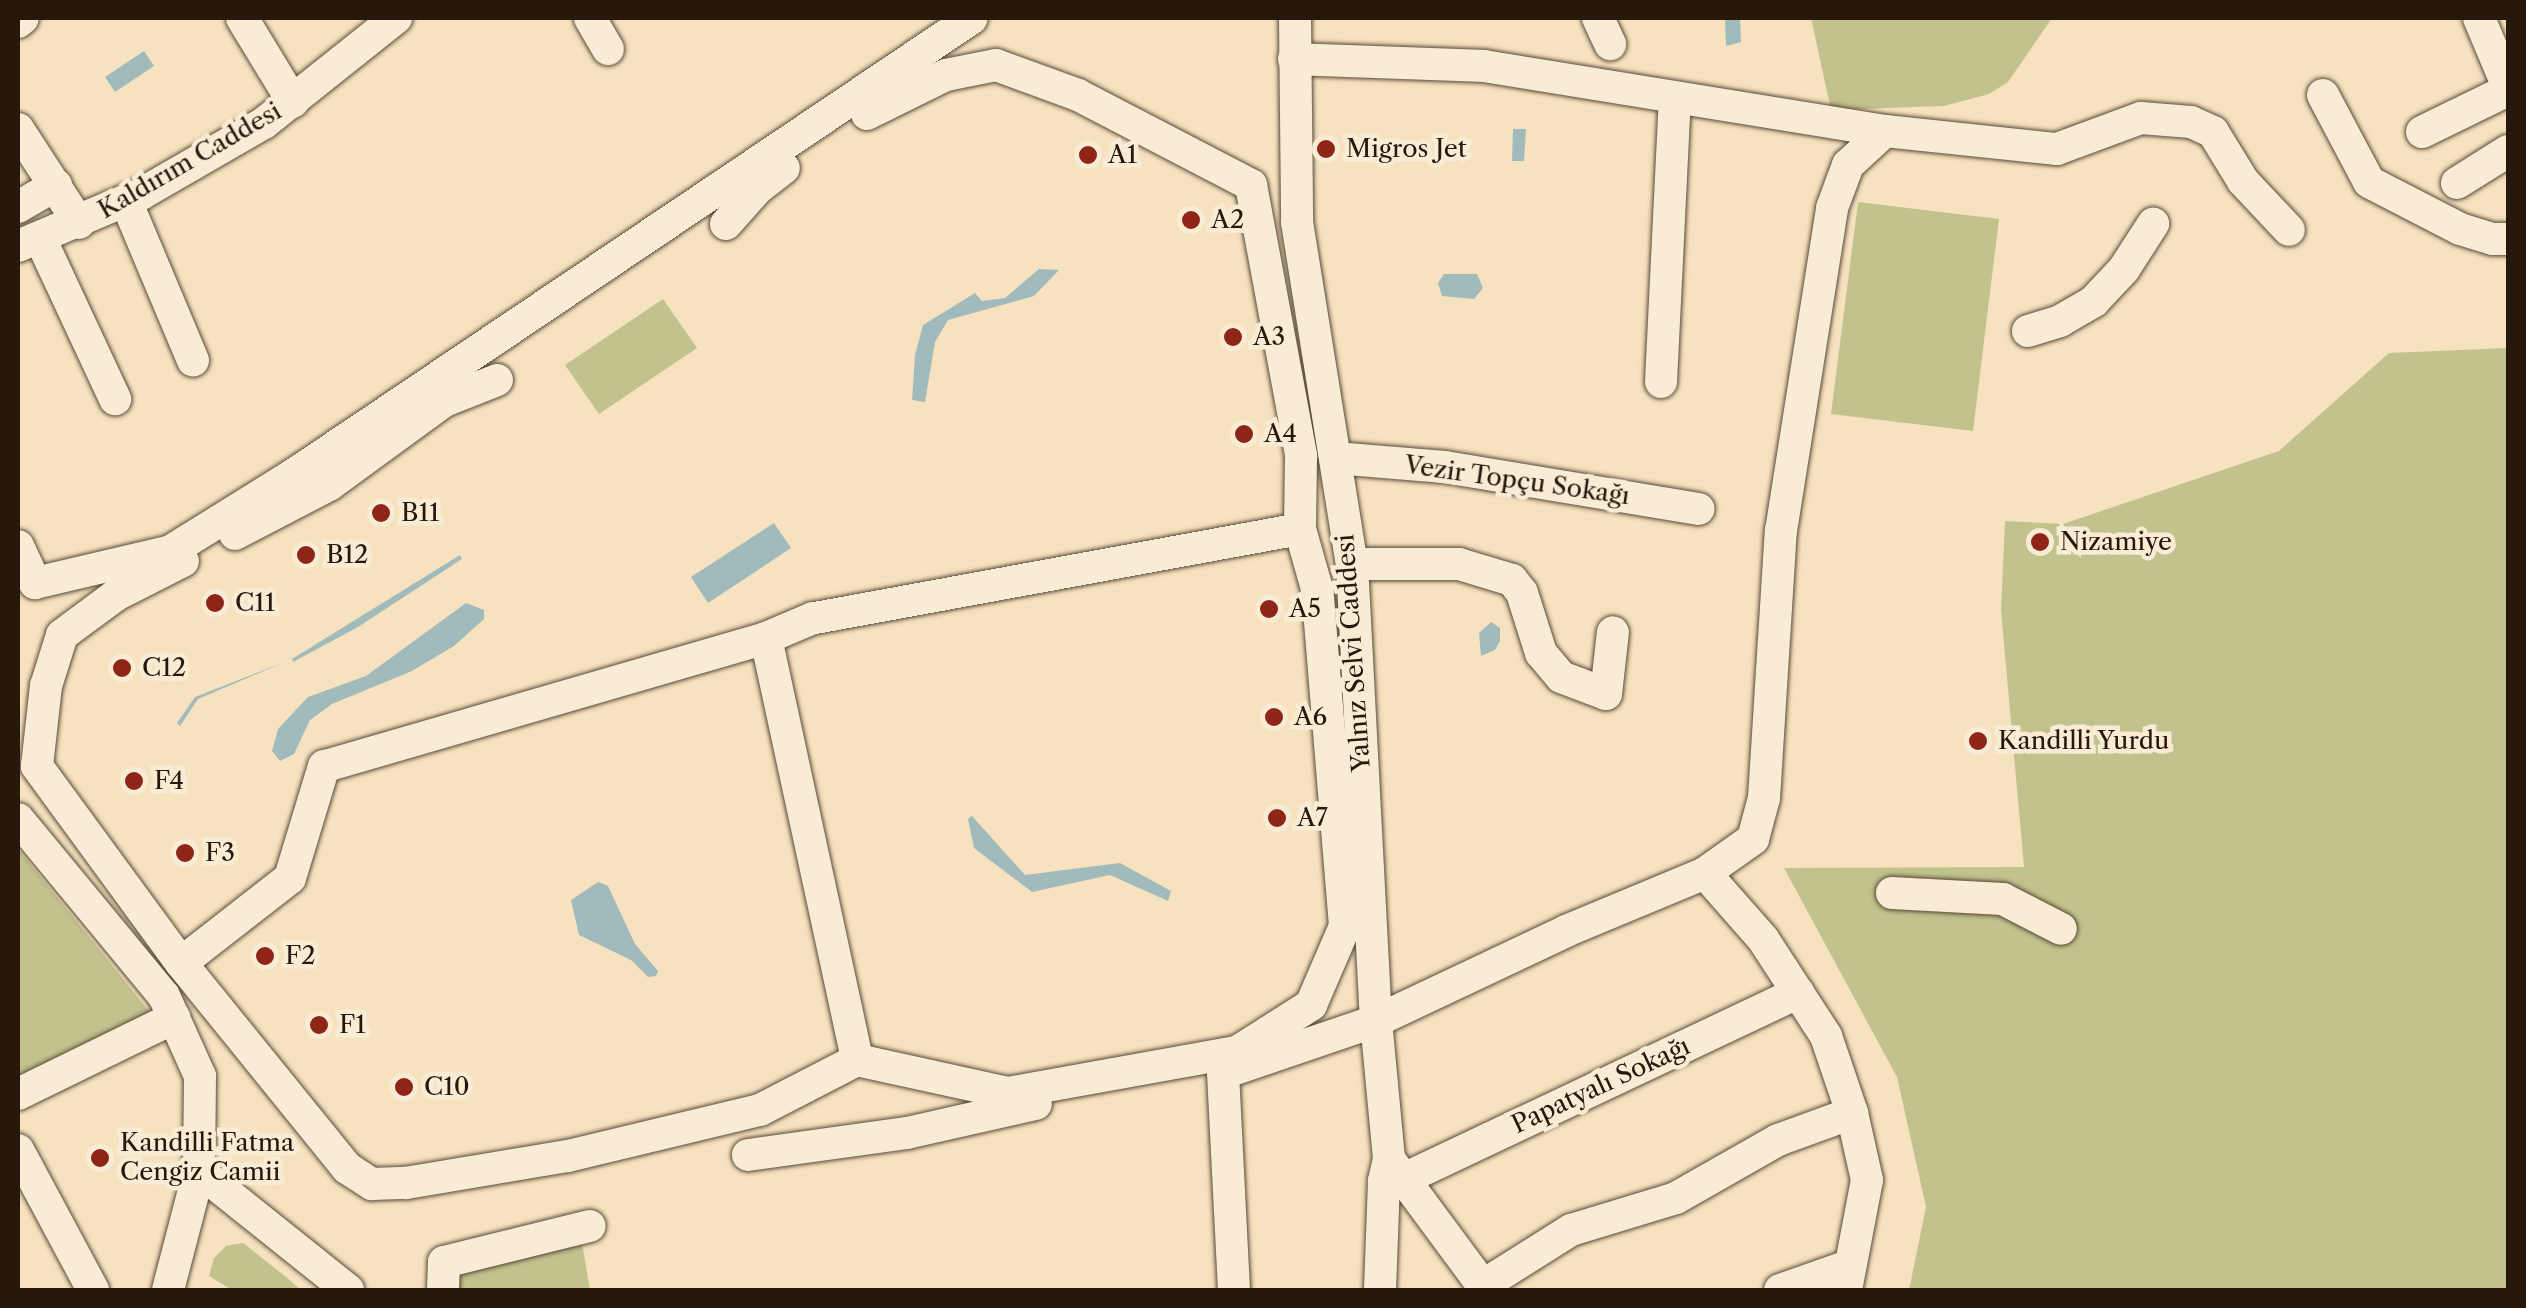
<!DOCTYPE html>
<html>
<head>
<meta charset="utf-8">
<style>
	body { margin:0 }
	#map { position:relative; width:2526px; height:1308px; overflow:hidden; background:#f6e2bf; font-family:"Libre Caslon Text",serif }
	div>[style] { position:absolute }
	.green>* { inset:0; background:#c1c28e }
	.water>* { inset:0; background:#a1bbbd }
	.roads { filter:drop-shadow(0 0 2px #5a4a38) drop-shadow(0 0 2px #5a4a38) }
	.minor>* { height:32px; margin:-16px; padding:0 16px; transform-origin:16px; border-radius:16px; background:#f9ecd5 }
	.dots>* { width:28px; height:28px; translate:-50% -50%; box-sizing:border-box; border:5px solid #f9ecd5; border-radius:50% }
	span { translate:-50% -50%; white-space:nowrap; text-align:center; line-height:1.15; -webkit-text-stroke:9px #f9ecd5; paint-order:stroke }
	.poi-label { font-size:25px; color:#26180b }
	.left { translate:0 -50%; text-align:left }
	.street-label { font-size:25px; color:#26180b }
	.frame { position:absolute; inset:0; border:20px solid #26180b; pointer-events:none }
</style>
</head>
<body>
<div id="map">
	<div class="green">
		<div style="clip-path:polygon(1811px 18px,2052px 18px,2008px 82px,1989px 94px,1944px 106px,1831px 110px)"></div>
		<div style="clip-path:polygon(1858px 202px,1999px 219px,1973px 431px,1831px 414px)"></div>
		<div style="clip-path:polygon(663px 299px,697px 348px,599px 414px,565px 365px)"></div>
		<div style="clip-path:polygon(2508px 348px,2508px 1290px,1909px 1290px,1926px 1207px,1897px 1077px,1784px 868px,2024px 867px,2001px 610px,2005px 521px,2063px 524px,2279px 451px,2389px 353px)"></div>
		<div style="clip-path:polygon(18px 849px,152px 1015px,18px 1082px)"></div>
		<div style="clip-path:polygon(581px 1237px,590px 1290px,454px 1290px,455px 1271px)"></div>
		<div style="clip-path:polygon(243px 1243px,286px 1277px,301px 1290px,232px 1290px,209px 1276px,214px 1258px,226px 1246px)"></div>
	</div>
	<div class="water">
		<div style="clip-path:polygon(1725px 18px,1740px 18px,1741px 42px,1726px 46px)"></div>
		<div style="clip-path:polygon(144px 51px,154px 66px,115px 92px,105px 77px)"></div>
		<div style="clip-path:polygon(1513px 129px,1526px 129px,1524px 161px,1512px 161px)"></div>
		<div style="clip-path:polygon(1039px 269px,1059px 270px,1034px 296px,948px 320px,935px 342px,925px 402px,912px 400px,915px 355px,923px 325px,975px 293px,982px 301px,1005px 298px)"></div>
		<div style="clip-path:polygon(1444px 274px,1477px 274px,1483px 288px,1474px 299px,1442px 296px,1438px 283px)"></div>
		<div style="clip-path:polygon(774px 523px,791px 548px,708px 603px,691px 577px)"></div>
		<div style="clip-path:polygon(460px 555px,462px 559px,358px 627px,293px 662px,292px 659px)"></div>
		<div style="clip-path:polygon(466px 603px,484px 610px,484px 619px,454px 646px,412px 671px,332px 704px,310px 720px,294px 754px,280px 761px,272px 751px,278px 729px,308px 697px,366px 676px)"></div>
		<div style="clip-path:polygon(1491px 622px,1500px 628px,1500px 641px,1495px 650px,1481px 656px,1479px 633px)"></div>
		<div style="clip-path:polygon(285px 662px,198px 699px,180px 726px,177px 723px,195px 697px)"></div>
		<div style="clip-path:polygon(972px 816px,1025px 875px,1120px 863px,1171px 891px,1168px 901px,1110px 875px,1032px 892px,974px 848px,968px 819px)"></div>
		<div style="clip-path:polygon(598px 882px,608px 886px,635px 944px,658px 971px,656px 976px,648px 977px,631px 960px,579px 935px,571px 900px)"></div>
	</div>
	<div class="roads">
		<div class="minor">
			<div style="left:242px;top:18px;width:98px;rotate:58.7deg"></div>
			<div style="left:590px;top:18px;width:36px;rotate:60deg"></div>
			<div style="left:1295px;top:18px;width:204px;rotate:89.4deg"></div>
			<div style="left:1297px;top:222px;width:346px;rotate:80.9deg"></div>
			<div style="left:1352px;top:564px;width:458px;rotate:87deg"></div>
			<div style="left:1376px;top:1021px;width:139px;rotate:84.6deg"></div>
			<div style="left:1389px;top:1159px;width:23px;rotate:103deg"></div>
			<div style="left:1384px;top:1181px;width:109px;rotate:92.1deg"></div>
			<div style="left:1598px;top:18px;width:29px;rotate:65deg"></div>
			<div style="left:2479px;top:18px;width:75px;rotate:67.2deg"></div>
			<div style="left:18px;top:22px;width:6px;rotate:-39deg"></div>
			<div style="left:1294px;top:59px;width:190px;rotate:2.1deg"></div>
			<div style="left:1484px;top:66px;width:406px;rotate:9.2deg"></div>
			<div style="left:1885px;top:131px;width:173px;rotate:6deg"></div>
			<div style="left:2057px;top:149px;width:90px;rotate:-20.3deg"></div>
			<div style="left:2141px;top:118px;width:50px;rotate:4.6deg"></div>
			<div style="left:2191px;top:122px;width:24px;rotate:24deg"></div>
			<div style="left:2213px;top:132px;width:57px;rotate:58.5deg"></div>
			<div style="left:2243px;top:181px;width:67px;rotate:46.8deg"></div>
			<div style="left:2323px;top:95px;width:98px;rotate:62.1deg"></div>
			<div style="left:2369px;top:182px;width:102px;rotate:27.3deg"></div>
			<div style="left:2460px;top:229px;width:34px;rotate:17deg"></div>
			<div style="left:2493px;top:239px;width:15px"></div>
			<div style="left:867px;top:114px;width:88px;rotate:-26.3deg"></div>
			<div style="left:946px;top:75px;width:51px;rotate:-11.3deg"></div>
			<div style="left:996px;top:65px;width:87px;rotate:20.1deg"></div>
			<div style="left:1078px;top:95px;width:195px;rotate:27.5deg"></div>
			<div style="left:1251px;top:185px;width:276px;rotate:79.5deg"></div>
			<div style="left:1301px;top:456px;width:73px;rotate:90.8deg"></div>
			<div style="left:18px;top:129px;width:112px;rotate:57deg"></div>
			<div style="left:2422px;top:132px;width:96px;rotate:-26deg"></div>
			<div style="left:2457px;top:183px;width:60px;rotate:-32.1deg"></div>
			<div style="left:126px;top:201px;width:173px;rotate:67.2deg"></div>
			<div style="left:18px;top:207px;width:44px;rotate:-30.1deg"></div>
			<div style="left:726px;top:224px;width:47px;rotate:-48.5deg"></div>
			<div style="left:757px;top:189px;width:34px;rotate:-38deg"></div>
			<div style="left:40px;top:238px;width:178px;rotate:65deg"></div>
			<div style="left:18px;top:246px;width:134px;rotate:-22.9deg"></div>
			<div style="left:141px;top:194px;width:142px;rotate:-30deg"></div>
			<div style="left:264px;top:123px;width:169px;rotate:-38.5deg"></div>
			<div style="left:2028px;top:331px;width:34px;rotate:-17deg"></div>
			<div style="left:2060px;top:321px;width:39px;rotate:-30deg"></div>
			<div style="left:2094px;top:301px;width:44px;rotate:-46.8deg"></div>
			<div style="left:2124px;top:269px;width:54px;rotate:-57.2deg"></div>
			<div style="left:1661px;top:382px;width:284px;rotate:-87.2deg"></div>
			<div style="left:1335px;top:458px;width:110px;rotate:4.7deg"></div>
			<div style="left:1445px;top:467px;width:257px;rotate:9.4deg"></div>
			<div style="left:235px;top:534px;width:106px;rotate:-27.5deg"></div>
			<div style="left:329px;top:485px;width:142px;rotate:-36.1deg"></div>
			<div style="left:444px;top:401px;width:57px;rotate:-21.6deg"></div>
			<div style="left:18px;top:546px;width:41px;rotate:65.3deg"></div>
			<div style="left:35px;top:583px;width:140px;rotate:-13.2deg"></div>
			<div style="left:171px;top:551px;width:144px;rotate:-31.9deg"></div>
			<div style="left:293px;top:475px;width:818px;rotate:-33.94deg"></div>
			<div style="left:1352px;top:564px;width:107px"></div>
			<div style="left:1459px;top:564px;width:55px;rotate:16.8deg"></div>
			<div style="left:1512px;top:580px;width:16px;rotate:52deg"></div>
			<div style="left:1522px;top:593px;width:63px;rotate:72.4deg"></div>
			<div style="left:1541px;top:653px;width:31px;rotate:50deg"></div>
			<div style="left:1561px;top:677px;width:48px;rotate:20.7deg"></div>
			<div style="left:1606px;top:694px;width:62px;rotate:-83.6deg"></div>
			<div style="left:766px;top:638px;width:460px;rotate:163.8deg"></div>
			<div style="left:324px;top:766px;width:117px;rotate:106.9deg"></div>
			<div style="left:290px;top:878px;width:138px;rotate:142.1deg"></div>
			<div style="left:181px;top:963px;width:264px;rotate:51deg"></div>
			<div style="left:347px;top:1168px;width:30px;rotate:33deg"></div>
			<div style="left:372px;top:1184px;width:34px;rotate:-2deg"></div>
			<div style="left:406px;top:1183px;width:164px;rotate:-9.5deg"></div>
			<div style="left:568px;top:1156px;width:197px;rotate:-13.5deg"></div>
			<div style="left:760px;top:1110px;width:109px;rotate:-27.3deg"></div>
			<div style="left:857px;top:1060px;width:155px;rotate:12.3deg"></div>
			<div style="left:1008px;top:1093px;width:233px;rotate:-10.2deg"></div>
			<div style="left:1237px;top:1052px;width:88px;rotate:-32.4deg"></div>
			<div style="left:1311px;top:1005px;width:86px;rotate:-66.7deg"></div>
			<div style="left:1345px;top:926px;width:338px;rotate:-94.7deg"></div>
			<div style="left:1317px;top:589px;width:62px;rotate:-105.8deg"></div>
			<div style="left:1300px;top:529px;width:495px;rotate:169.6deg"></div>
			<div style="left:813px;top:618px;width:51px;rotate:156.9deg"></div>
			<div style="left:766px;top:638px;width:432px;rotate:77.8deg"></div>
			<div style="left:18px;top:819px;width:229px;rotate:50.5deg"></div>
			<div style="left:164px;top:996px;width:88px;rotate:65.8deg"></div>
			<div style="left:200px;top:1076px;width:95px;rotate:90.6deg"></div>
			<div style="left:199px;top:1171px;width:123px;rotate:104.6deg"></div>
			<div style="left:1705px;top:873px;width:88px;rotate:48.7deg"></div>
			<div style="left:1763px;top:939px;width:116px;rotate:57deg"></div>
			<div style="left:1826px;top:1036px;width:81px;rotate:71.3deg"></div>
			<div style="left:1852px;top:1113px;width:69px;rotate:77.4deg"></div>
			<div style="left:1867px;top:1180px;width:112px;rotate:100.8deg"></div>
			<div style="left:1892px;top:893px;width:111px;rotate:3.1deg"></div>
			<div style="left:2003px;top:899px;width:65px;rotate:27.3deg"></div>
			<div style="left:181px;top:963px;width:244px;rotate:-126.2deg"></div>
			<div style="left:37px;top:766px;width:81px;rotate:-83.6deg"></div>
			<div style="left:46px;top:686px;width:53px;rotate:-72.6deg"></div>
			<div style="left:62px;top:635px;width:67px;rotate:-36.5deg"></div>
			<div style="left:116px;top:595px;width:75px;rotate:-26.9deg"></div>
			<div style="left:1232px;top:1070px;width:152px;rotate:-18.8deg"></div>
			<div style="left:1376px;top:1021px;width:210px;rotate:-25.3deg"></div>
			<div style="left:1566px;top:931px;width:151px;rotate:-22.6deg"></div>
			<div style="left:1705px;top:873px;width:59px;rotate:-35.3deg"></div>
			<div style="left:1753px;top:839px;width:42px;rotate:-75deg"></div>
			<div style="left:1764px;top:798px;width:268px;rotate:-86.4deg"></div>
			<div style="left:1781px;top:531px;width:327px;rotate:-81deg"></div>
			<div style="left:1832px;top:208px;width:46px;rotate:-69.6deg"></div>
			<div style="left:1848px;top:165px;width:50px;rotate:-42.6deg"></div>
			<div style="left:1223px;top:1073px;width:217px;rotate:87.1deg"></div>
			<div style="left:18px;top:1094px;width:174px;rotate:-26deg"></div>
			<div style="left:18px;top:1150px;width:159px;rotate:61.8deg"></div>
			<div style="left:748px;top:1155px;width:161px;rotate:-7.9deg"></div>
			<div style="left:907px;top:1133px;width:132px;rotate:-12.7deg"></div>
			<div style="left:1392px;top:1163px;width:158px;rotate:53.5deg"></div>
			<div style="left:199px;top:1171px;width:191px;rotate:38.6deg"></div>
			<div style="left:1404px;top:1179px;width:436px;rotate:-25.3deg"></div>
			<div style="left:1482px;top:1286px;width:105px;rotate:-32.2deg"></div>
			<div style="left:1571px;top:1230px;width:110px;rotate:-16.9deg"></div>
			<div style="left:1676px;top:1198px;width:117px;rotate:-29.6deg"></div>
			<div style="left:1778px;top:1140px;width:79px;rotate:-20deg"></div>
			<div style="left:443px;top:1290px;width:28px;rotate:-88deg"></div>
			<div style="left:444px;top:1262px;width:150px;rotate:-13.9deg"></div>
			<div style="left:1780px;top:1290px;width:72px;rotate:-19.4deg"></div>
		</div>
	</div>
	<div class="dots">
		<div style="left:1326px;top:149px;background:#8f2418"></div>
		<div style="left:1088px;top:155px;background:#8f2418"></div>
		<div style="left:1191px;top:220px;background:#8f2418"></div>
		<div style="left:1233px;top:337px;background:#8f2418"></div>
		<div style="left:1244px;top:434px;background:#8f2418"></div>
		<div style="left:381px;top:513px;background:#8f2418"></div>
		<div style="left:2040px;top:542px;background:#8f2418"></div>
		<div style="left:306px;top:555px;background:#8f2418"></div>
		<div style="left:215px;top:603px;background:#8f2418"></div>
		<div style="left:1269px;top:609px;background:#8f2418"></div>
		<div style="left:122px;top:668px;background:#8f2418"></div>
		<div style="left:1274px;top:717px;background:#8f2418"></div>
		<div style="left:1978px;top:741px;background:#8f2418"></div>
		<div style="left:134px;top:781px;background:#8f2418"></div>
		<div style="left:1277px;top:818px;background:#8f2418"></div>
		<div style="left:185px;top:853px;background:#8f2418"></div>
		<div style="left:265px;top:956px;background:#8f2418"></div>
		<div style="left:319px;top:1025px;background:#8f2418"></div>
		<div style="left:404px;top:1087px;background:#8f2418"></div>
		<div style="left:100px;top:1158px;background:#8f2418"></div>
	</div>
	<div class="poi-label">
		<span class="left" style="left:1346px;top:149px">Migros Jet</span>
		<span class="left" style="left:1108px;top:155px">A1</span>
		<span class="left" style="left:1211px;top:220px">A2</span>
		<span class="left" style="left:1253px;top:337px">A3</span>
		<span class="left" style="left:1264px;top:434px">A4</span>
		<span class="left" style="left:401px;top:513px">B11</span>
		<span class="left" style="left:2060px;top:542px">Nizamiye</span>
		<span class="left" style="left:326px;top:555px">B12</span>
		<span class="left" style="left:235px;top:603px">C11</span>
		<span class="left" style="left:1289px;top:609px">A5</span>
		<span class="left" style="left:142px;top:668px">C12</span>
		<span class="left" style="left:1294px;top:717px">A6</span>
		<span class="left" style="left:1998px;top:741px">Kandilli Yurdu</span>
		<span class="left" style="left:154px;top:781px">F4</span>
		<span class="left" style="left:1297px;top:818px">A7</span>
		<span class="left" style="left:205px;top:853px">F3</span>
		<span class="left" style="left:285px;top:956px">F2</span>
		<span class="left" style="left:339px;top:1025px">F1</span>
		<span class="left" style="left:424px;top:1087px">C10</span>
		<span class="left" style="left:120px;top:1158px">Kandilli Fatma<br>Cengiz Camii</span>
	</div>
	<div class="street-label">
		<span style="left:190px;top:161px;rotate:-30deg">Kaldırım Caddesi</span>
		<span style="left:1517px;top:481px;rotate:8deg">Vezir Topçu Sokağı</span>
		<span style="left:1354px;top:653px;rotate:-94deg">Yalnız Selvi Caddesi</span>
		<span style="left:1601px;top:1086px;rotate:-25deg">Papatyalı Sokağı</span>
	</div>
	<div class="frame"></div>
</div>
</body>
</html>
